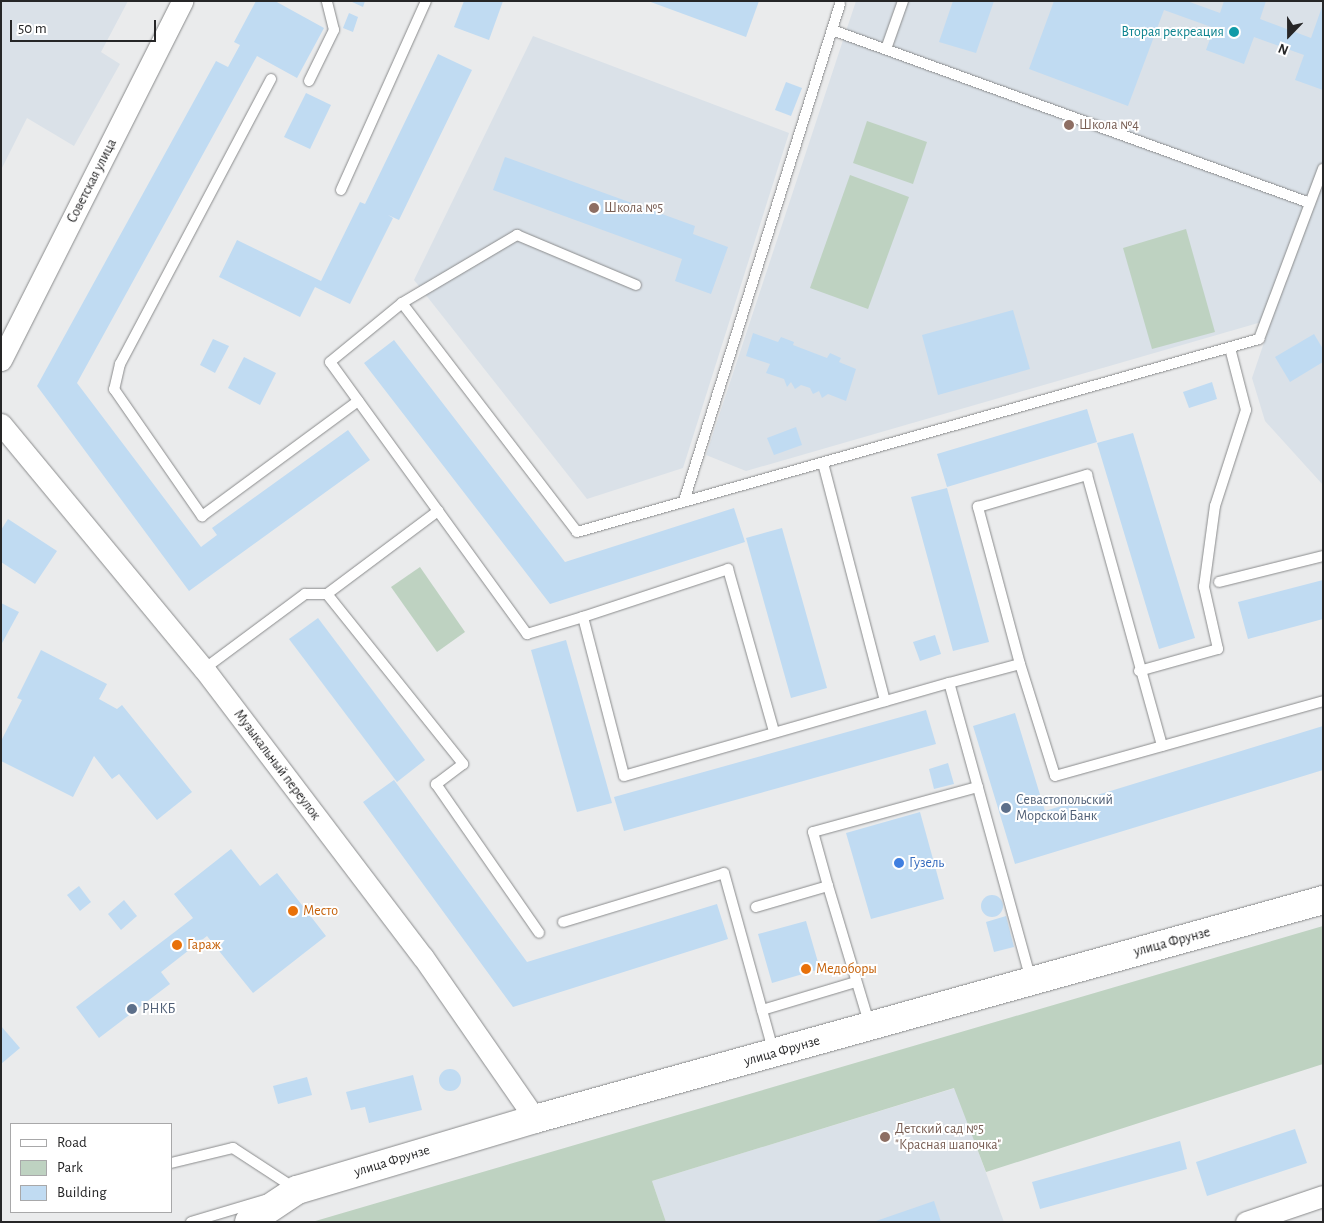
<!DOCTYPE html>
<html>
<head>
<meta charset="utf-8">
<style>
	body { margin:0 }
	#map { position:relative; width:1324px; height:1223px; overflow:hidden; background:#eaebec; font-family:"Alegreya Sans",sans-serif }
	div>[style] { position:absolute }
	.built>* { inset:0; background:#dae1e8 }
	.green>* { inset:0; background:#bed2c1 }
	.building>* { inset:0; background:#c0dbf2 }
	.round { border-radius:50% }
	.roads { filter:drop-shadow(0 0 1px #8a8b8c) drop-shadow(0 0 1px #8a8b8c) }
	.service>* { height:10px; margin:-5px; padding:0 5px; transform-origin:5px; border-radius:5px; background:#fff }
	.minor>* { height:21px; margin:-10.5px; padding:0 10.5px; transform-origin:10.5px; border-radius:10.5px; background:#fff }
	.secondary>* { height:28px; margin:-14px; padding:0 14px; transform-origin:14px; border-radius:14px; background:#fff }
	.dots>* { width:14px; height:14px; translate:-50% -50%; box-sizing:border-box; border:2px solid #fff; border-radius:50% }
	span { translate:-50% -50%; white-space:nowrap; text-align:center; line-height:1.15; -webkit-text-stroke:4px #fff; paint-order:stroke }
	.culture-label { font-size:14px; color:#0d838f }
	.right { translate:-100% -50%; text-align:right }
	.education-label { font-size:14px; color:#785e54 }
	.left { translate:0 -50%; text-align:left }
	.street-label { font-size:14px; color:#262627 }
	.service-label { font-size:14px; color:#4e5e75 }
	.shop-label { font-size:14px; color:#366cbe }
	.food-label { font-size:14px; color:#c56008 }
	.frame { position:absolute; inset:0; border:2px solid #262627; pointer-events:none }
	.legend { position:absolute; left:10px; top:1123px; width:162px; height:90px; box-sizing:border-box; background:#fff; border:1px solid #a8a8a9; margin:0; padding:6px 9px; list-style:none; font-size:15px; color:#262627 }
	.legend li { display:flex; align-items:center; gap:10px; height:25px }
	.legend b { width:25px; border:1px solid #a8a8a9 }
	.north { position:absolute; left:1264px; top:10px; width:50px; height:50px; -webkit-text-stroke:4px #fff; paint-order:stroke; rotate:202deg; font-size:14px; font-weight:700; line-height:20px; text-align:center; color:#262627 }
	.north::after { content:''; display:block; margin:auto; width:18px; height:22px; background:#262627; clip-path:polygon(50% 0,100% 100%,50% 72%,0 100%) }
	.scale { position:absolute; left:10px; top:20px; width:146px; height:22px; box-sizing:border-box; border:2px solid #262627; border-top:0; padding-left:6px; font-size:15px; line-height:18px; white-space:nowrap; color:#262627; -webkit-text-stroke:4px #fff; paint-order:stroke }
</style>
</head>
<body>
<div id="map">
	<div class="built">
		<div style="clip-path:polygon(1px 1px,128px 1px,101px 52px,120px 64px,74px 146px,27px 118px,1px 170px)"></div>
		<div style="clip-path:polygon(856px 1px,1323px 1px,1323px 485px,1265px 421px,1252px 378px,1272px 319px,746px 471px,706px 455px)"></div>
		<div style="clip-path:polygon(533px 36px,789px 133px,683px 468px,587px 499px,414px 280px)"></div>
		<div style="clip-path:polygon(955px 1088px,1004px 1222px,666px 1222px,652px 1181px)"></div>
	</div>
	<div class="green">
		<div style="clip-path:polygon(867px 121px,927px 142px,913px 184px,853px 163px)"></div>
		<div style="clip-path:polygon(850px 175px,909px 197px,868px 309px,810px 288px)"></div>
		<div style="clip-path:polygon(1186px 229px,1215px 332px,1152px 349px,1123px 248px)"></div>
		<div style="clip-path:polygon(420px 567px,465px 632px,437px 652px,391px 587px)"></div>
		<div style="clip-path:polygon(1323px 926px,1323px 1064px,986px 1172px,954px 1088px,652px 1181px,666px 1222px,312px 1222px)"></div>
	</div>
	<div class="building">
		<div style="clip-path:polygon(256px 1px,275px 1px,324px 28px,297px 78px,257px 56px,77px 383px,201px 547px,217px 535px,212px 528px,348px 430px,370px 460px,189px 591px,37px 386px,216px 61px,228px 67px,240px 45px,234px 42px)"></div>
		<div style="clip-path:polygon(350px 1px,365px 1px,363px 7px)"></div>
		<div style="clip-path:polygon(464px 1px,503px 1px,489px 40px,454px 27px)"></div>
		<div style="clip-path:polygon(648px 1px,759px 1px,746px 37px)"></div>
		<div style="clip-path:polygon(953px 1px,994px 1px,976px 53px,939px 42px)"></div>
		<div style="clip-path:polygon(1054px 1px,1187px 1px,1220px 13px,1224px 1px,1266px 1px,1260px 19px,1311px 38px,1323px 4px,1323px 90px,1295px 80px,1304px 55px,1254px 37px,1244px 64px,1206px 50px,1214px 28px,1164px 10px,1128px 106px,1029px 69px)"></div>
		<div style="clip-path:polygon(349px 13px,358px 17px,353px 32px,343px 28px)"></div>
		<div style="clip-path:polygon(438px 54px,472px 70px,399px 220px,388px 215px,393px 218px,350px 304px,315px 287px,300px 317px,219px 277px,237px 240px,321px 281px,360px 202px,365px 204px)"></div>
		<div style="clip-path:polygon(786px 82px,802px 88px,791px 116px,775px 110px)"></div>
		<div style="clip-path:polygon(306px 93px,331px 105px,310px 149px,284px 137px)"></div>
		<div style="clip-path:polygon(505px 157px,695px 226px,693px 234px,728px 247px,711px 294px,675px 281px,682px 259px,493px 190px)"></div>
		<div style="clip-path:polygon(1013px 310px,1030px 369px,938px 395px,922px 335px)"></div>
		<div style="clip-path:polygon(753px 333px,778px 342px,781px 337px,794px 342px,793px 345px,827px 358px,830px 353px,841px 358px,839px 362px,856px 369px,846px 401px,828px 394px,822px 398px,819px 391px,813px 394px,810px 388px,801px 385px,795px 389px,791px 382px,787px 387px,784px 379px,766px 373px,770px 364px,746px 356px)"></div>
		<div style="clip-path:polygon(1314px 334px,1323px 349px,1323px 362px,1290px 382px,1275px 357px)"></div>
		<div style="clip-path:polygon(213px 339px,229px 346px,215px 373px,200px 365px)"></div>
		<div style="clip-path:polygon(394px 340px,565px 562px,734px 508px,745px 542px,550px 604px,364px 363px)"></div>
		<div style="clip-path:polygon(244px 357px,276px 373px,260px 405px,228px 388px)"></div>
		<div style="clip-path:polygon(1212px 382px,1217px 399px,1189px 408px,1183px 392px)"></div>
		<div style="clip-path:polygon(1087px 409px,1097px 442px,947px 487px,937px 454px)"></div>
		<div style="clip-path:polygon(796px 427px,802px 445px,774px 455px,767px 438px)"></div>
		<div style="clip-path:polygon(1133px 433px,1195px 638px,1159px 649px,1097px 443px)"></div>
		<div style="clip-path:polygon(947px 488px,989px 642px,953px 651px,911px 497px)"></div>
		<div style="clip-path:polygon(8px 519px,57px 551px,35px 584px,1px 562px,1px 530px)"></div>
		<div style="clip-path:polygon(782px 528px,827px 688px,791px 698px,746px 538px)"></div>
		<div style="clip-path:polygon(1323px 580px,1323px 619px,1248px 639px,1238px 602px)"></div>
		<div style="clip-path:polygon(1px 603px,19px 612px,1px 645px)"></div>
		<div style="clip-path:polygon(318px 618px,425px 760px,397px 782px,289px 639px)"></div>
		<div style="clip-path:polygon(935px 635px,941px 654px,920px 661px,913px 642px)"></div>
		<div style="clip-path:polygon(566px 640px,612px 803px,577px 812px,531px 650px)"></div>
		<div style="clip-path:polygon(41px 650px,107px 684px,99px 699px,117px 709px,122px 705px,192px 792px,157px 820px,119px 774px,112px 779px,94px 756px,73px 797px,1px 761px,1px 741px,22px 700px,17px 698px)"></div>
		<div style="clip-path:polygon(926px 710px,936px 744px,624px 831px,614px 797px)"></div>
		<div style="clip-path:polygon(1015px 713px,1045px 811px,1323px 726px,1323px 770px,1015px 864px,973px 726px)"></div>
		<div style="clip-path:polygon(948px 763px,954px 784px,934px 789px,929px 769px)"></div>
		<div style="clip-path:polygon(394px 780px,527px 962px,717px 904px,728px 939px,513px 1007px,363px 802px)"></div>
		<div style="clip-path:polygon(920px 812px,944px 899px,871px 919px,846px 833px)"></div>
		<div style="clip-path:polygon(231px 849px,260px 886px,277px 873px,326px 936px,253px 993px,207px 936px,161px 972px,170px 984px,99px 1038px,76px 1007px,193px 918px,174px 894px)"></div>
		<div style="clip-path:polygon(79px 886px,91px 902px,80px 911px,67px 895px)"></div>
		<div class="round" style="left:981px;top:895px;width:22px;height:22px"></div>
		<div style="clip-path:polygon(124px 900px,137px 916px,121px 930px,108px 914px)"></div>
		<div style="clip-path:polygon(1006px 916px,1014px 947px,994px 952px,986px 922px)"></div>
		<div style="clip-path:polygon(806px 921px,820px 969px,772px 983px,758px 934px)"></div>
		<div style="clip-path:polygon(1px 1026px,20px 1048px,1px 1064px)"></div>
		<div class="round" style="left:439px;top:1069px;width:22px;height:22px"></div>
		<div style="clip-path:polygon(413px 1075px,422px 1110px,369px 1123px,365px 1107px,351px 1110px,346px 1092px)"></div>
		<div style="clip-path:polygon(307px 1077px,312px 1095px,278px 1104px,273px 1086px)"></div>
		<div style="clip-path:polygon(1295px 1129px,1307px 1163px,1207px 1196px,1196px 1162px)"></div>
		<div style="clip-path:polygon(1180px 1141px,1187px 1169px,1040px 1209px,1032px 1182px)"></div>
		<div style="clip-path:polygon(934px 1201px,941px 1222px,876px 1222px,876px 1221px)"></div>
	</div>
	<div class="roads">
		<div class="service">
			<div style="left:832px;top:30px;width:508px;rotate:19.9deg"></div>
			<div style="left:886px;top:49px;width:51px;rotate:-70.5deg"></div>
			<div style="left:271px;top:79px;width:323px;rotate:117.9deg"></div>
			<div style="left:120px;top:364px;width:26px;rotate:103deg"></div>
			<div style="left:114px;top:389px;width:155px;rotate:55.3deg"></div>
			<div style="left:202px;top:516px;width:194px;rotate:-36.4deg"></div>
			<div style="left:309px;top:81px;width:57px;rotate:-63.9deg"></div>
			<div style="left:334px;top:30px;width:30px;rotate:-104deg"></div>
			<div style="left:341px;top:190px;width:207px;rotate:-65.8deg"></div>
			<div style="left:402px;top:303px;width:288px;rotate:52.6deg"></div>
			<div style="left:577px;top:532px;width:709px;rotate:-15.8deg"></div>
			<div style="left:1259px;top:339px;width:182px;rotate:-69.4deg"></div>
			<div style="left:823px;top:463px;width:246px;rotate:75.4deg"></div>
			<div style="left:684px;top:501px;width:521px;rotate:-72.57deg"></div>
			<div style="left:438px;top:511px;width:152px;rotate:54.1deg"></div>
			<div style="left:527px;top:634px;width:59px;rotate:-16.9deg"></div>
			<div style="left:583px;top:617px;width:164px;rotate:75.5deg"></div>
			<div style="left:624px;top:776px;width:338px;rotate:-16deg"></div>
			<div style="left:1219px;top:582px;width:107px;rotate:-14deg"></div>
			<div style="left:327px;top:594px;width:218px;rotate:51.3deg"></div>
			<div style="left:463px;top:764px;width:34px;rotate:143deg"></div>
			<div style="left:436px;top:784px;width:181px;rotate:55.3deg"></div>
			<div style="left:583px;top:617px;width:153px;rotate:-18.3deg"></div>
			<div style="left:728px;top:569px;width:169px;rotate:74.2deg"></div>
			<div style="left:1020px;top:664px;width:117px;rotate:72.6deg"></div>
			<div style="left:1055px;top:776px;width:278px;rotate:-15.6deg"></div>
			<div style="left:204px;top:669px;width:126px;rotate:-36.6deg"></div>
			<div style="left:305px;top:594px;width:22px"></div>
			<div style="left:327px;top:594px;width:139px;rotate:-36.8deg"></div>
			<div style="left:438px;top:511px;width:184px;rotate:-125.9deg"></div>
			<div style="left:330px;top:362px;width:93px;rotate:-39.3deg"></div>
			<div style="left:402px;top:303px;width:134px;rotate:-30.6deg"></div>
			<div style="left:517px;top:235px;width:129px;rotate:22.8deg"></div>
			<div style="left:1139px;top:671px;width:82px;rotate:-15.6deg"></div>
			<div style="left:1218px;top:649px;width:64px;rotate:-102.7deg"></div>
			<div style="left:1204px;top:587px;width:82px;rotate:-82.3deg"></div>
			<div style="left:1215px;top:506px;width:101px;rotate:-72.1deg"></div>
			<div style="left:1246px;top:410px;width:64px;rotate:-104.5deg"></div>
			<div style="left:828px;top:886px;width:56px;rotate:-105.5deg"></div>
			<div style="left:813px;top:832px;width:171px;rotate:-15.3deg"></div>
			<div style="left:756px;top:907px;width:75px;rotate:-16.3deg"></div>
			<div style="left:828px;top:886px;width:146px;rotate:73.3deg"></div>
			<div style="left:563px;top:922px;width:168px;rotate:-16.9deg"></div>
			<div style="left:724px;top:873px;width:187px;rotate:74.5deg"></div>
			<div style="left:1031px;top:980px;width:308px;rotate:-105.4deg"></div>
			<div style="left:949px;top:683px;width:73px;rotate:-15deg"></div>
			<div style="left:1020px;top:664px;width:163px;rotate:-105deg"></div>
			<div style="left:978px;top:507px;width:114px;rotate:-16.4deg"></div>
			<div style="left:1087px;top:475px;width:281px;rotate:74.5deg"></div>
			<div style="left:762px;top:1010px;width:98px;rotate:-16.6deg"></div>
			<div style="left:171px;top:1163px;width:64px;rotate:-13.6deg"></div>
			<div style="left:233px;top:1148px;width:75px;rotate:33.1deg"></div>
			<div style="left:191px;top:1222px;width:77px;rotate:-16.6deg"></div>
		</div>
		<div class="minor">
			<div style="left:1px;top:360px;width:402px;rotate:-63.2deg"></div>
			<div style="left:1px;top:424px;width:318px;rotate:50.4deg"></div>
			<div style="left:204px;top:669px;width:362px;rotate:52.8deg"></div>
			<div style="left:423px;top:957px;width:197px;rotate:55.3deg"></div>
			<div style="left:1246px;top:1222px;width:81px;rotate:-18.7deg"></div>
		</div>
		<div class="secondary">
			<div style="left:249px;top:1222px;width:58px;rotate:-33.7deg"></div>
			<div style="left:297px;top:1190px;width:248px;rotate:-16.6deg"></div>
			<div style="left:535px;top:1119px;width:818px;rotate:-15.53deg"></div>
		</div>
	</div>
	<div class="dots">
		<div style="left:1234px;top:32px;background:#0f9aa8"></div>
		<div style="left:1069px;top:125px;background:#8d6e63"></div>
		<div style="left:594px;top:208px;background:#8d6e63"></div>
		<div style="left:1006px;top:808px;background:#5c6f8a"></div>
		<div style="left:899px;top:863px;background:#3f7fe0"></div>
		<div style="left:293px;top:911px;background:#e8710a"></div>
		<div style="left:177px;top:945px;background:#e8710a"></div>
		<div style="left:806px;top:969px;background:#e8710a"></div>
		<div style="left:132px;top:1009px;background:#5c6f8a"></div>
		<div style="left:885px;top:1137px;background:#8d6e63"></div>
	</div>
	<div class="culture-label">
		<span class="right" style="left:1224px;top:32px">Вторая рекреация</span>
	</div>
	<div class="education-label">
		<span class="left" style="left:1079px;top:125px">Школа №4</span>
		<span class="left" style="left:604px;top:208px">Школа №5</span>
		<span class="left" style="left:895px;top:1137px">Детский сад №5<br>"Красная шапочка"</span>
	</div>
	<div class="street-label">
		<span style="left:92px;top:181px;rotate:-63deg">Советская улица</span>
		<span style="left:277px;top:765px;rotate:53deg">Музыкальный переулок</span>
		<span style="left:1172px;top:942px;rotate:-15deg">улица Фрунзе</span>
		<span style="left:782px;top:1051px;rotate:-16deg">улица Фрунзе</span>
		<span style="left:392px;top:1161px;rotate:-17deg">улица Фрунзе</span>
	</div>
	<div class="service-label">
		<span class="left" style="left:1016px;top:808px">Севастопольский<br>Морской Банк</span>
		<span class="left" style="left:142px;top:1009px">РНКБ</span>
	</div>
	<div class="shop-label">
		<span class="left" style="left:909px;top:863px">Гузель</span>
	</div>
	<div class="food-label">
		<span class="left" style="left:303px;top:911px">Место</span>
		<span class="left" style="left:187px;top:945px">Гараж</span>
		<span class="left" style="left:816px;top:969px">Медоборы</span>
	</div>
	<div class="frame"></div>
	<ul class="legend">
	<li><b style="height:6px;background:#fff"></b>Road</li>
	<li><b style="height:14px;background:#bed2c1"></b>Park</li>
	<li><b style="height:14px;background:#c0dbf2"></b>Building</li>
	</ul>
	<div class="north">N</div>
	<div class="scale">50 m</div>
</div>
</body>
</html>
